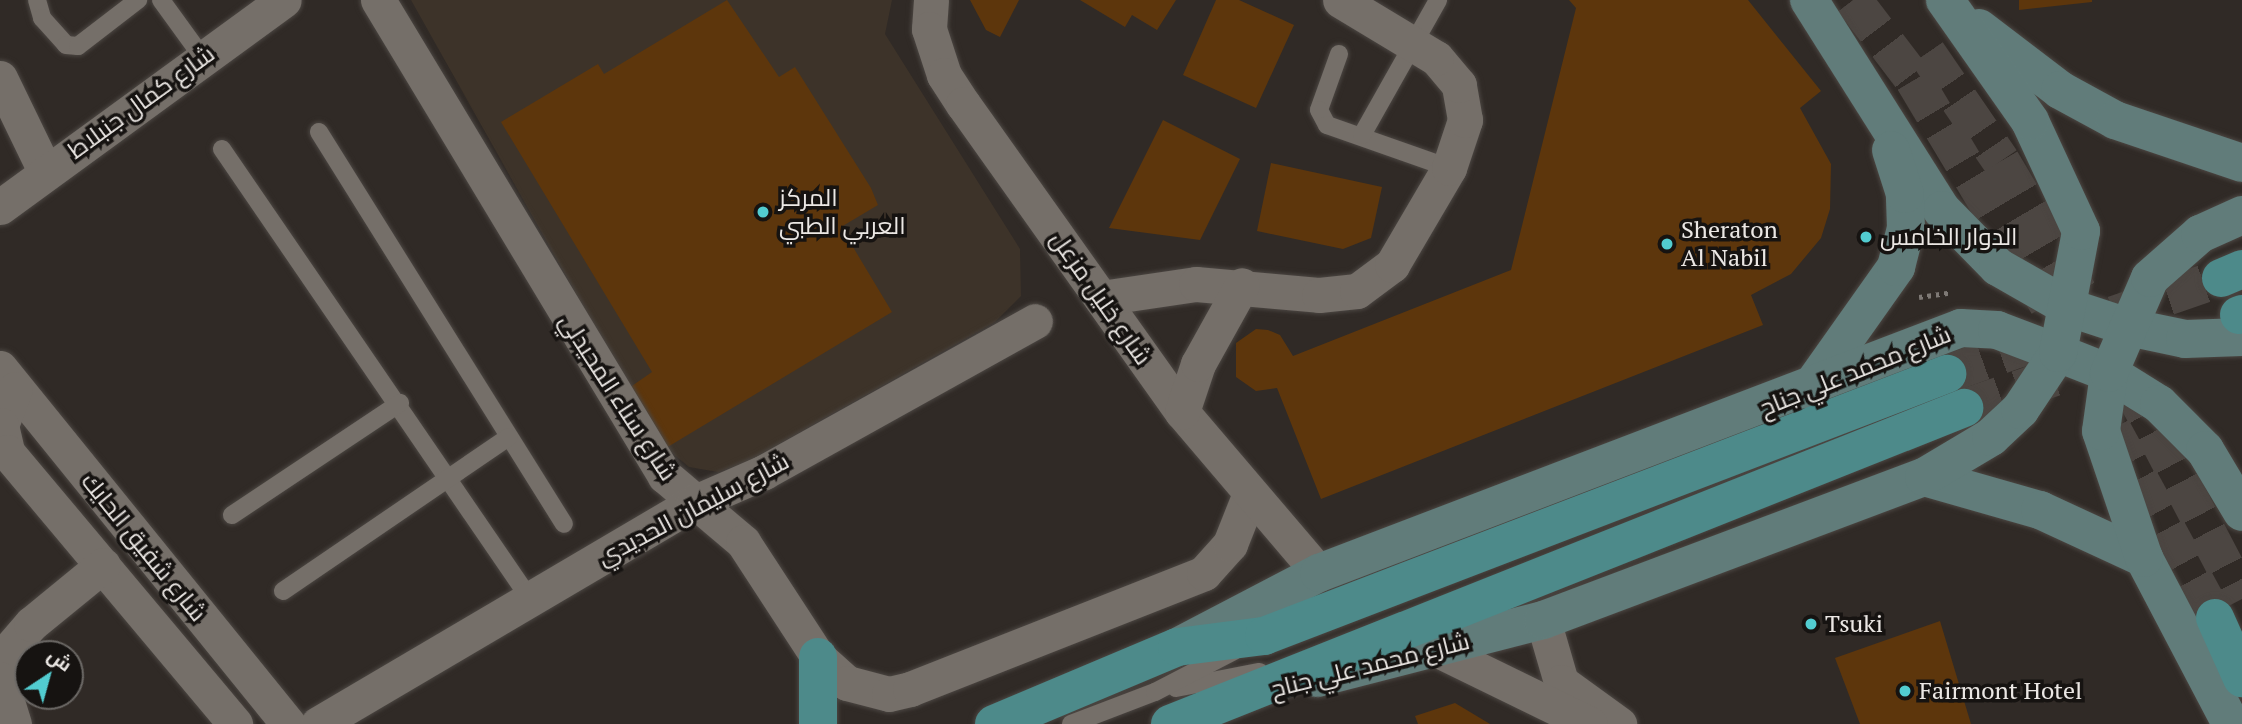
<!DOCTYPE html>
<html>
<head>
<meta charset="utf-8">
<style>
	body { margin:0 }
	#map { position:relative; width:2242px; height:724px; overflow:hidden; background:#302a26; font-family:"PT Serif",Cairo,serif }
	div>[style] { position:absolute }
	.built>* { inset:0; background:#3d3329 }
	.building>* { inset:0; background:#5d360c }
	.primary-tunnel>* { height:38px; margin-top:-19px; transform-origin:0; background:repeating-linear-gradient(90deg,#4c4642 0 38px,transparent 0 57px) }
	.path>* { height:4.5px; margin-top:-2.25px; transform-origin:0; background:repeating-linear-gradient(90deg,#7e7975 0 3.5px,transparent 0 8.5px) }
	.roads { filter:drop-shadow(0 0 2px #4b4642) drop-shadow(0 0 2px #4b4642) }
	.service>* { height:18px; margin:-9px; padding:0 9px; transform-origin:9px; border-radius:9px; background:#756f69 }
	.minor>* { height:35px; margin:-17.5px; padding:0 17.5px; transform-origin:17.5px; border-radius:17.5px; background:#756f69 }
	.secondary>* { height:38px; margin:-19px; padding:0 19px; transform-origin:19px; border-radius:19px; background:#617c7a }
	.primary>* { height:38px; margin:-19px; padding:0 19px; transform-origin:19px; border-radius:19px; background:#4d8a8a }
	.dots>* { width:19px; height:19px; translate:-50% -50%; box-sizing:border-box; border:4px solid #161311; border-radius:50% }
	span { translate:-50% -50%; white-space:nowrap; text-align:center; line-height:1.15; -webkit-text-stroke:7px #161311; paint-order:stroke }
	.street-label { font-size:24px; color:#ebe7e4 }
	.poi-label { font-size:24px; color:#ebe7e4 }
	.left { translate:0 -50%; text-align:left }
	.north { position:absolute; left:14px; top:640px; width:70px; height:70px; box-sizing:border-box; background:#161311; border:2px solid #6b6865; border-radius:50%; rotate:36deg; font-size:19px; font-weight:700; line-height:28px; text-align:center; color:#ebe7e4 }
	.north::after { content:''; display:block; margin:auto; width:24px; height:32px; background:#52ccd0; clip-path:polygon(50% 0,100% 100%,50% 72%,0 100%) }
</style>
</head>
<body>
<div id="map">
	<div class="built">
		<div style="clip-path:polygon(411px 0,892px 0,885px 34px,1020px 249px,1021px 296px,995px 322px,747px 462px,718px 472px,689px 467px,666px 448px,629px 388px)"></div>
	</div>
	<div class="building">
		<div style="clip-path:polygon(727px 0,779px 77px,795px 67px,871px 188px,878px 205px,841px 227px,892px 312px,666px 448px,629px 388px,652px 372px,501px 122px,598px 64px,604px 74px)"></div>
		<div style="clip-path:polygon(970px 0,1019px 0,1000px 37px,986px 30px)"></div>
		<div style="clip-path:polygon(1080px 0,1176px 0,1157px 30px,1132px 15px,1125px 27px)"></div>
		<div style="clip-path:polygon(1216px 0,1239px 0,1294px 25px,1256px 108px,1183px 75px)"></div>
		<div style="clip-path:polygon(1569px 0,1748px 0,1821px 91px,1800px 108px,1831px 164px,1830px 209px,1821px 238px,1791px 274px,1751px 295px,1763px 325px,1321px 499px,1277px 388px,1256px 391px,1236px 377px,1236px 343px,1256px 329px,1268px 330px,1280px 335px,1293px 356px,1511px 270px,1576px 8px)"></div>
		<div style="clip-path:polygon(2019px 0,2092px 0,2092px 2px,2019px 10px)"></div>
		<div style="clip-path:polygon(1163px 120px,1240px 159px,1200px 240px,1109px 228px)"></div>
		<div style="clip-path:polygon(1271px 163px,1382px 187px,1371px 238px,1343px 249px,1257px 231px)"></div>
		<div style="clip-path:polygon(1940px 621px,1971px 724px,1860px 724px,1835px 658px)"></div>
		<div style="clip-path:polygon(1455px 703px,1490px 724px,1418px 724px,1415px 716px)"></div>
	</div>
	<div class="primary-tunnel">
		<div style="left:1853px;top:0;width:101px;rotate:52.7deg"></div>
		<div style="left:1914px;top:80px;width:261px;rotate:59.1deg"></div>
		<div style="left:1927px;top:53px;width:131px;rotate:55.6deg"></div>
		<div style="left:2001px;top:161px;width:162px;rotate:59.6deg"></div>
		<div style="left:2114px;top:315px;width:113px;rotate:-19.1deg"></div>
		<div style="left:1947px;top:374px;width:114px;rotate:-19.6deg"></div>
		<div style="left:2128px;top:381px;width:246px;rotate:62.4deg"></div>
		<div style="left:1964px;top:408px;width:99px;rotate:-18.8deg"></div>
		<div style="left:2112px;top:429px;width:215px;rotate:61.4deg"></div>
	</div>
	<div class="path">
		<div style="left:1919px;top:297px;width:30px;rotate:-8deg"></div>
	</div>
	<div class="roads">
		<div class="service">
			<div style="left:37px;top:0;width:19px;rotate:74deg"></div>
			<div style="left:42px;top:18px;width:36px;rotate:48deg"></div>
			<div style="left:66px;top:45px;width:12px;rotate:5deg"></div>
			<div style="left:78px;top:46px;width:76px;rotate:-37.5deg"></div>
			<div style="left:161px;top:0;width:72px;rotate:54.1deg"></div>
			<div style="left:1339px;top:54px;width:59px;rotate:109.7deg"></div>
			<div style="left:1319px;top:110px;width:17px;rotate:62deg"></div>
			<div style="left:1327px;top:125px;width:129px;rotate:19.4deg"></div>
			<div style="left:319px;top:132px;width:462px;rotate:58deg"></div>
			<div style="left:1362px;top:135px;width:155px;rotate:-60.6deg"></div>
			<div style="left:222px;top:149px;width:545px;rotate:55.61deg"></div>
			<div style="left:232px;top:515px;width:202px;rotate:-33.7deg"></div>
			<div style="left:283px;top:591px;width:273px;rotate:-34.3deg"></div>
			<div style="left:1176px;top:688px;width:85px;rotate:-10.9deg"></div>
			<div style="left:1071px;top:724px;width:90px;rotate:-20.9deg"></div>
			<div style="left:1155px;top:692px;width:89px;rotate:-27.4deg"></div>
		</div>
		<div class="minor">
			<div style="left:378px;top:0;width:556px;rotate:58.91deg"></div>
			<div style="left:665px;top:476px;width:102px;rotate:40.2deg"></div>
			<div style="left:743px;top:542px;width:137px;rotate:56.9deg"></div>
			<div style="left:818px;top:657px;width:39px;rotate:42deg"></div>
			<div style="left:847px;top:683px;width:43px;rotate:14.7deg"></div>
			<div style="left:889px;top:694px;width:22px;rotate:-13deg"></div>
			<div style="left:910px;top:689px;width:316px;rotate:-21.5deg"></div>
			<div style="left:1204px;top:573px;width:39px;rotate:-48deg"></div>
			<div style="left:1230px;top:544px;width:52px;rotate:-68.4deg"></div>
			<div style="left:931px;top:0;width:29px;rotate:94deg"></div>
			<div style="left:929px;top:29px;width:48px;rotate:71.9deg"></div>
			<div style="left:944px;top:75px;width:35px;rotate:57deg"></div>
			<div style="left:963px;top:104px;width:378px;rotate:54.6deg"></div>
			<div style="left:1182px;top:412px;width:211px;rotate:49.6deg"></div>
			<div style="left:0;top:78px;width:103px;rotate:64.2deg"></div>
			<div style="left:0;top:207px;width:351px;rotate:-36.1deg"></div>
			<div style="left:1101px;top:298px;width:96px;rotate:-8.4deg"></div>
			<div style="left:1196px;top:284px;width:123px;rotate:5.1deg"></div>
			<div style="left:1319px;top:295px;width:38px;rotate:-6deg"></div>
			<div style="left:1357px;top:291px;width:44px;rotate:-36.6deg"></div>
			<div style="left:1392px;top:265px;width:113px;rotate:-59.6deg"></div>
			<div style="left:1449px;top:168px;width:51px;rotate:-71.6deg"></div>
			<div style="left:1465px;top:120px;width:36px;rotate:-100deg"></div>
			<div style="left:1459px;top:85px;width:35px;rotate:-130deg"></div>
			<div style="left:1436px;top:58px;width:112px;rotate:-148.9deg"></div>
			<div style="left:0;top:368px;width:458px;rotate:51deg"></div>
			<div style="left:15px;top:389px;width:39px;rotate:111deg"></div>
			<div style="left:1px;top:425px;width:28px;rotate:77deg"></div>
			<div style="left:7px;top:452px;width:355px;rotate:50deg"></div>
			<div style="left:1182px;top:412px;width:51px;rotate:-71.6deg"></div>
			<div style="left:1198px;top:364px;width:90px;rotate:-60.9deg"></div>
			<div style="left:1543px;top:620px;width:65px;rotate:73.8deg"></div>
			<div style="left:1561px;top:682px;width:72px;rotate:35.9deg"></div>
			<div style="left:1436px;top:649px;width:171px;rotate:26deg"></div>
			<div style="left:0;top:660px;width:48px;rotate:-49.3deg"></div>
			<div style="left:31px;top:624px;width:93px;rotate:-39.3deg"></div>
			<div style="left:0;top:679px;width:47px;rotate:72.7deg"></div>
			<div style="left:318px;top:724px;width:435px;rotate:-30.5deg"></div>
			<div style="left:693px;top:503px;width:77px;rotate:-23.6deg"></div>
			<div style="left:764px;top:472px;width:310px;rotate:-29.1deg"></div>
		</div>
		<div class="secondary">
			<div style="left:1809px;top:0;width:249px;rotate:57.7deg"></div>
			<div style="left:1942px;top:210px;width:80px;rotate:45.5deg"></div>
			<div style="left:1998px;top:267px;width:83px;rotate:29.7deg"></div>
			<div style="left:2070px;top:308px;width:61px;rotate:18.1deg"></div>
			<div style="left:2128px;top:327px;width:58px;rotate:11.9deg"></div>
			<div style="left:2185px;top:339px;width:57px;rotate:-2deg"></div>
			<div style="left:1979px;top:28px;width:102px;rotate:37.4deg"></div>
			<div style="left:2060px;top:90px;width:63px;rotate:28.6deg"></div>
			<div style="left:2115px;top:120px;width:134px;rotate:18.7deg"></div>
			<div style="left:1809px;top:390px;width:151px;rotate:-54.7deg"></div>
			<div style="left:1896px;top:267px;width:40px;rotate:-75.6deg"></div>
			<div style="left:1906px;top:228px;width:34px;rotate:-92deg"></div>
			<div style="left:1905px;top:194px;width:46px;rotate:-107.7deg"></div>
			<div style="left:1924px;top:477px;width:121px;rotate:15.9deg"></div>
			<div style="left:2040px;top:510px;width:115px;rotate:24.8deg"></div>
			<div style="left:1181px;top:645px;width:156px;rotate:-27.6deg"></div>
			<div style="left:1319px;top:573px;width:687px;rotate:-20.89deg"></div>
			<div style="left:1961px;top:328px;width:36px;rotate:3deg"></div>
			<div style="left:1997px;top:330px;width:65px;rotate:20.7deg"></div>
			<div style="left:2058px;top:353px;width:55px;rotate:21.4deg"></div>
			<div style="left:2109px;top:373px;width:59px;rotate:31.8deg"></div>
			<div style="left:2159px;top:404px;width:65px;rotate:45deg"></div>
			<div style="left:2205px;top:450px;width:72px;rotate:59.2deg"></div>
			<div style="left:1317px;top:678px;width:233px;rotate:-14.4deg"></div>
			<div style="left:1543px;top:620px;width:407px;rotate:-20.6deg"></div>
			<div style="left:1924px;top:477px;width:78px;rotate:-30.8deg"></div>
			<div style="left:1991px;top:437px;width:40px;rotate:-43deg"></div>
			<div style="left:2020px;top:410px;width:69px;rotate:-56.3deg"></div>
			<div style="left:2058px;top:353px;width:124px;rotate:-79.3deg"></div>
			<div style="left:2081px;top:231px;width:121px;rotate:-114.9deg"></div>
			<div style="left:2030px;top:121px;width:148px;rotate:-125.1deg"></div>
			<div style="left:2231px;top:724px;width:187px;rotate:-117.7deg"></div>
			<div style="left:2144px;top:558px;width:134px;rotate:-108.7deg"></div>
			<div style="left:2101px;top:431px;width:59px;rotate:-82.1deg"></div>
			<div style="left:2109px;top:373px;width:103px;rotate:-66.7deg"></div>
			<div style="left:2150px;top:278px;width:67px;rotate:-41.3deg"></div>
			<div style="left:2200px;top:234px;width:46px;rotate:-24.3deg"></div>
		</div>
		<div class="primary">
			<div style="left:2221px;top:278px;width:23px;rotate:-23deg"></div>
			<div style="left:2239px;top:315px;width:3px;rotate:-18deg"></div>
			<div style="left:2215px;top:618px;width:66px;rotate:65.8deg"></div>
			<div style="left:818px;top:657px;width:67px;rotate:90deg"></div>
			<div style="left:994px;top:724px;width:199px;rotate:-22.8deg"></div>
			<div style="left:1177px;top:647px;width:88px;rotate:-7.2deg"></div>
			<div style="left:1264px;top:636px;width:732px;rotate:-20.99deg"></div>
			<div style="left:1170px;top:724px;width:855px;rotate:-21.7deg"></div>
		</div>
	</div>
	<div class="dots">
		<div style="left:763px;top:212px;background:#52ccd0"></div>
		<div style="left:1866px;top:237px;background:#52ccd0"></div>
		<div style="left:1667px;top:244px;background:#52ccd0"></div>
		<div style="left:1811px;top:624px;background:#52ccd0"></div>
		<div style="left:1905px;top:691px;background:#52ccd0"></div>
	</div>
	<div class="street-label">
		<span style="left:141px;top:102px;rotate:-36deg">شارع كمال جنبلاط</span>
		<span style="left:1101px;top:298px;rotate:55deg">شارع خليل مزعل</span>
		<span style="left:1855px;top:371px;rotate:-22deg">شارع محمد علي جناح</span>
		<span style="left:618px;top:397px;rotate:57deg">شارع سناء المحيدلي</span>
		<span style="left:693px;top:509px;rotate:-28deg">شارع سليمان الحديدي</span>
		<span style="left:144px;top:547px;rotate:51deg">شارع شفيق الحايك</span>
		<span style="left:1370px;top:665px;rotate:-14deg">شارع محمد علي جناح</span>
	</div>
	<div class="poi-label">
		<span class="left" style="left:779px;top:212px">المركز<br>العربي الطبي</span>
		<span class="left" style="left:1681px;top:244px">Sheraton<br>Al Nabil</span>
		<span class="left" style="left:1880px;top:237px">الدوار الخامس</span>
		<span class="left" style="left:1825px;top:624px">Tsuki</span>
		<span class="left" style="left:1919px;top:691px">Fairmont Hotel</span>
	</div>
	<div class="north">ش</div>
</div>
</body>
</html>
